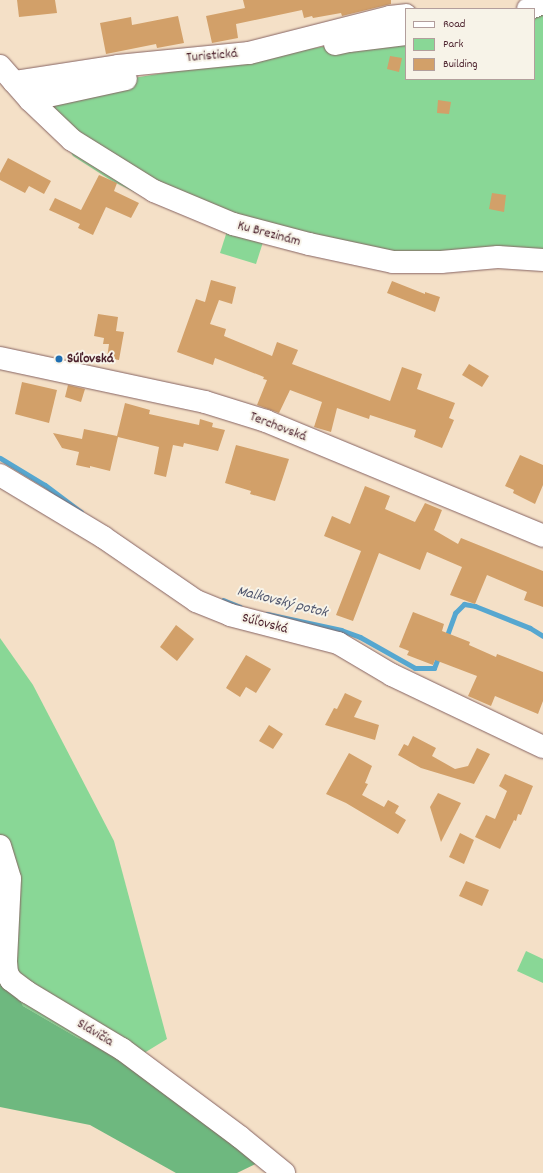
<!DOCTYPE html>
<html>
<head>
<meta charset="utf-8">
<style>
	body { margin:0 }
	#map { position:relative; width:543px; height:1173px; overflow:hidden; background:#f4e0c7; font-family:Dekko,sans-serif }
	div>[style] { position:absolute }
	.green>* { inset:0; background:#89d796 }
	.forest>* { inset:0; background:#6eb87f }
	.stream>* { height:5px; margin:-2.5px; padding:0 2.5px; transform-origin:2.5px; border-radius:2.5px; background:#56a7d0 }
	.building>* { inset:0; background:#d2a069 }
	.roads { filter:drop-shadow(0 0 1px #866362) drop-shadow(0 0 1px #866362) }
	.minor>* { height:22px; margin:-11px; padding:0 11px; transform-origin:11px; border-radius:11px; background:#fff }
	.dots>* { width:11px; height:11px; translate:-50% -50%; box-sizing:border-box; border:2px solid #f7f3e8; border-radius:50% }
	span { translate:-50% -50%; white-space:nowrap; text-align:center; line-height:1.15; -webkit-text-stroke:4px #f7f3e8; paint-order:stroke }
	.street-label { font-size:14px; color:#4a1f2b }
	.poi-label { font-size:14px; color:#4a1f2b; font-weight:700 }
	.left { translate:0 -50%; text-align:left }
	.water-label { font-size:15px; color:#4f556d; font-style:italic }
	.legend { position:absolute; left:405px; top:8px; width:130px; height:72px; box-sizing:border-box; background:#f7f3e8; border:1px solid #b29e9c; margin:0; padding:5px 7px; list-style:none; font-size:12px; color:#4a1f2b }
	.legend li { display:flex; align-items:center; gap:8px; height:20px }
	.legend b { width:20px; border:1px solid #b29e9c }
</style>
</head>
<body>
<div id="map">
	<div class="green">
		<div style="clip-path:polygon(538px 0,543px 0,543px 265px,441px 269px,169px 209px,112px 181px,73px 156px,41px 103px,85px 86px,406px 33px,406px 79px,534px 79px,534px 9px,517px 9px)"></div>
		<div style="clip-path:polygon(228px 228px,264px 239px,256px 264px,220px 253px)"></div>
		<div style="clip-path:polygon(0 638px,33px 685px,114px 841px,167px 1039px,136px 1058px,78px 1038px,23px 1006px,8px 971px,0 932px)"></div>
		<div style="clip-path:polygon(526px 951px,543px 959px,543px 983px,517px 971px)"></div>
	</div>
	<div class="forest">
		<div style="clip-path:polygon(0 932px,8px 971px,23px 1006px,78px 1038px,136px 1058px,268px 1158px,237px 1173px,176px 1173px,90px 1125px,0 1107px)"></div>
	</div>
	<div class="stream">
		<div style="left:0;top:458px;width:52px;rotate:31deg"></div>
		<div style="left:45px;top:485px;width:45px;rotate:36.9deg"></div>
		<div style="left:223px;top:600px;width:18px;rotate:22deg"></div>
		<div style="left:267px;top:614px;width:76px;rotate:12.2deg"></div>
		<div style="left:341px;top:630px;width:20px;rotate:20deg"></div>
		<div style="left:360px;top:637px;width:63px;rotate:29.4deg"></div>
		<div style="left:415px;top:668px;width:19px"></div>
		<div style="left:434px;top:668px;width:14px;rotate:-69deg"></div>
		<div style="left:446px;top:638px;width:27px;rotate:-70deg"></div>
		<div style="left:455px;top:613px;width:13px;rotate:-45deg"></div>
		<div style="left:464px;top:604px;width:11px;rotate:10deg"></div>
		<div style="left:475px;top:606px;width:59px;rotate:21.8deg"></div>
		<div style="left:530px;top:628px;width:15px;rotate:32deg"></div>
	</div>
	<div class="building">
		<div style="clip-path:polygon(17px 0,55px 0,57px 13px,19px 17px)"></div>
		<div style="clip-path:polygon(243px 0,391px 0,391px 4px,342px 16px,341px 13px,313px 18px,312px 16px,304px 18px,302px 10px,236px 24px,238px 38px,212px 43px,206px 16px,245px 8px)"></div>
		<div style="clip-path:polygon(178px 16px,184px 43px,157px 48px,156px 44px,106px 54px,100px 23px,131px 17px,132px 25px)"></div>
		<div style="clip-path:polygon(390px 56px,402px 58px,399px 72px,387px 69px)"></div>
		<div style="clip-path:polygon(438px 100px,451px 102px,449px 114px,437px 113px)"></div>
		<div style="clip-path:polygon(8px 158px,51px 181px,44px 194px,29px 186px,25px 193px,0 180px,0 173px)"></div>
		<div style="clip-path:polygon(99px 175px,117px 183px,114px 191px,139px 203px,131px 218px,106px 207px,93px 235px,78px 228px,80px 224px,49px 210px,55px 198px,81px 210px)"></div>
		<div style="clip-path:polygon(492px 193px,506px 195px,504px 212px,489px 209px)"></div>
		<div style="clip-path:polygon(211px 280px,236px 287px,232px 304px,219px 300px,210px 324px,226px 329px,224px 336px,272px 356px,277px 342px,298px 350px,292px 364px,390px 401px,402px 367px,422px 374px,417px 389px,455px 403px,449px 418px,454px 420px,442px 448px,414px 437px,416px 430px,370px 415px,369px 419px,337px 408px,331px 432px,314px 427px,322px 402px,290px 390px,279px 413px,257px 405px,267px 380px,263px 379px,264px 377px,215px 358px,213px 365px,177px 352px,196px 299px,205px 302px)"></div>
		<div style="clip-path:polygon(392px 281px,425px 294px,425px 292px,440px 297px,435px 312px,387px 293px)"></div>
		<div style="clip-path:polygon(98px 314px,118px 317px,116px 331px,124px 332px,119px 360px,107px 358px,109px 344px,103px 344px,104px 338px,94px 336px)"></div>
		<div style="clip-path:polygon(469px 364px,489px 376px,482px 387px,462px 375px)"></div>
		<div style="clip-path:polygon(22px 382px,57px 390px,49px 423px,15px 414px)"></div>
		<div style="clip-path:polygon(68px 385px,85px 389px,81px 402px,65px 397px)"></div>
		<div style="clip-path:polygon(125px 403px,150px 410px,149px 414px,199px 425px,200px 419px,213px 423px,212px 427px,225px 430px,218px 451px,184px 443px,183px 447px,173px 445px,166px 477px,154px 474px,159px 447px,118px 437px,110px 471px,90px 466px,90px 468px,76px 465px,79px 452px,62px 448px,53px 433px,82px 439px,84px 429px,117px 436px)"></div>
		<div style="clip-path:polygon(236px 445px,289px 459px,275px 501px,250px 494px,251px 491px,225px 483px)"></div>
		<div style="clip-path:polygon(520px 455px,543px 465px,543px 485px,535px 504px,513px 493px,514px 490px,505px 486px)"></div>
		<div style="clip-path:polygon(365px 486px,390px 496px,385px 509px,415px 522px,425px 503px,442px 510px,434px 530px,458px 544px,461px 538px,543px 571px,543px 607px,524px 600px,527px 592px,487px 575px,475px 604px,450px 595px,462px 567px,427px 552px,420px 570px,379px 553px,353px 621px,336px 615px,361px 551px,324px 536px,332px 516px,350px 524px)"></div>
		<div style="clip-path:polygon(413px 612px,444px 624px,442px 631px,470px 642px,469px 645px,496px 657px,497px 654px,543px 672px,543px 701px,538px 714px,495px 696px,491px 706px,468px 696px,477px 676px,435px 660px,433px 665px,407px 655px,409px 651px,399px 647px)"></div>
		<div style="clip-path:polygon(176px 625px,194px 639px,177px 661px,160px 647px)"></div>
		<div style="clip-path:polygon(246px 655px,271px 669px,256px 693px,246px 687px,240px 697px,226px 688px)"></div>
		<div style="clip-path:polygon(345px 693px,362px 701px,354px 717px,379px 725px,375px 740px,325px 725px,334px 708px,337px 709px)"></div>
		<div style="clip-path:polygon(269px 725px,283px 734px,273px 749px,259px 741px)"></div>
		<div style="clip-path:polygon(413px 736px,436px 748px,432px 756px,455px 769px,468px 766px,477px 748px,490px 754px,474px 784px,421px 768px,398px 755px,404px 744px,408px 746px)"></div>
		<div style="clip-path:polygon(349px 753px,372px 766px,365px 783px,368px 784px,362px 795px,384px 807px,388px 800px,399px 806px,395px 813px,406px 820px,398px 834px,346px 803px,326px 794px)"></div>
		<div style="clip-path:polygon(505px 774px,533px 786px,521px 815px,518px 814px,516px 821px,514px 820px,500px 849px,475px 837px,486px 815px,495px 819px,507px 791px,499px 786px)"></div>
		<div style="clip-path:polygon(438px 793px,461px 803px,441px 842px,430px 807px)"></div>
		<div style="clip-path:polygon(460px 833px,474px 840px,464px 864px,449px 857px)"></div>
		<div style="clip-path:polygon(466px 881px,489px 890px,482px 906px,459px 896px)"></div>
	</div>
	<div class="roads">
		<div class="minor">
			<div style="left:528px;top:9px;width:16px;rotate:-22deg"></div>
			<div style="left:335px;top:44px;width:14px;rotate:-12deg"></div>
			<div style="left:349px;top:41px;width:57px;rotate:-7deg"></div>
			<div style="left:0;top:66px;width:45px;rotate:48.6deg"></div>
			<div style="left:30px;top:100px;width:58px;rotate:43.6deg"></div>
			<div style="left:72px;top:140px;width:97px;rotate:31.9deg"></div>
			<div style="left:154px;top:191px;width:86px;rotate:22.7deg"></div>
			<div style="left:233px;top:224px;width:79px;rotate:14.7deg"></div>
			<div style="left:309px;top:244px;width:86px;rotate:12.1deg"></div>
			<div style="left:393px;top:262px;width:48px"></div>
			<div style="left:441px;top:262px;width:57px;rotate:-5deg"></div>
			<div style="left:498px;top:257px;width:45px;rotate:3.8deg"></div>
			<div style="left:14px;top:82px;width:105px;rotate:-8.7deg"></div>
			<div style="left:118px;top:66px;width:132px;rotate:-5.7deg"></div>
			<div style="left:249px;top:53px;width:146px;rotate:-14.3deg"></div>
			<div style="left:390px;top:17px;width:16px;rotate:-7deg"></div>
			<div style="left:30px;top:100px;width:98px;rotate:-12.3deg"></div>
			<div style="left:0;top:358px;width:210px;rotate:12.1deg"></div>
			<div style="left:205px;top:402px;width:64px;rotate:17.3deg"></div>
			<div style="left:266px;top:421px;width:300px;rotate:22.5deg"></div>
			<div style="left:0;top:475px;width:120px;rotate:31deg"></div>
			<div style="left:103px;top:537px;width:113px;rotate:34.5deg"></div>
			<div style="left:196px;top:601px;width:37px;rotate:22deg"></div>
			<div style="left:230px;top:615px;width:112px;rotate:14.5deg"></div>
			<div style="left:338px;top:643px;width:63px;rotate:30.7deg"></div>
			<div style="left:392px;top:675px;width:167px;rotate:25.5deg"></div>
			<div style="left:0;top:846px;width:34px;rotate:73deg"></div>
			<div style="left:10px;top:879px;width:83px;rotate:92.8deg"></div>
			<div style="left:6px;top:962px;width:11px;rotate:85deg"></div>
			<div style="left:7px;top:973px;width:8px;rotate:60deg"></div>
			<div style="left:11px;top:980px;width:20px;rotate:37deg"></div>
			<div style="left:27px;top:992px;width:111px;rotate:31deg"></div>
			<div style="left:122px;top:1049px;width:147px;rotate:36.7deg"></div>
			<div style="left:240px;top:1137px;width:57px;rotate:39.3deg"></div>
		</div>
	</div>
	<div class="dots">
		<div style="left:59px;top:359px;background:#1f6fb2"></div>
	</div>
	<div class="street-label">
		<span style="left:212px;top:56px;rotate:-5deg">Turistická</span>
		<span style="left:269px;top:234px;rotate:15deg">Ku Brezinám</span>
		<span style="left:278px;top:427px;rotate:21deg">Terchovská</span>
		<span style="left:265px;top:624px;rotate:15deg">Súľovská</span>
		<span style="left:95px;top:1033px;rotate:31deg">Slávičia</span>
	</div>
	<div class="poi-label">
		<span class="left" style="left:67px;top:359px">Súľovská</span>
	</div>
	<div class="water-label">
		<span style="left:282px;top:603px;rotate:14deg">Malkovský potok</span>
	</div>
	<ul class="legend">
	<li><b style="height:5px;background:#fff"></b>Road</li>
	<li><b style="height:11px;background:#89d796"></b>Park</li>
	<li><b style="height:11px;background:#d2a069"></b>Building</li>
	</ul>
</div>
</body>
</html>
